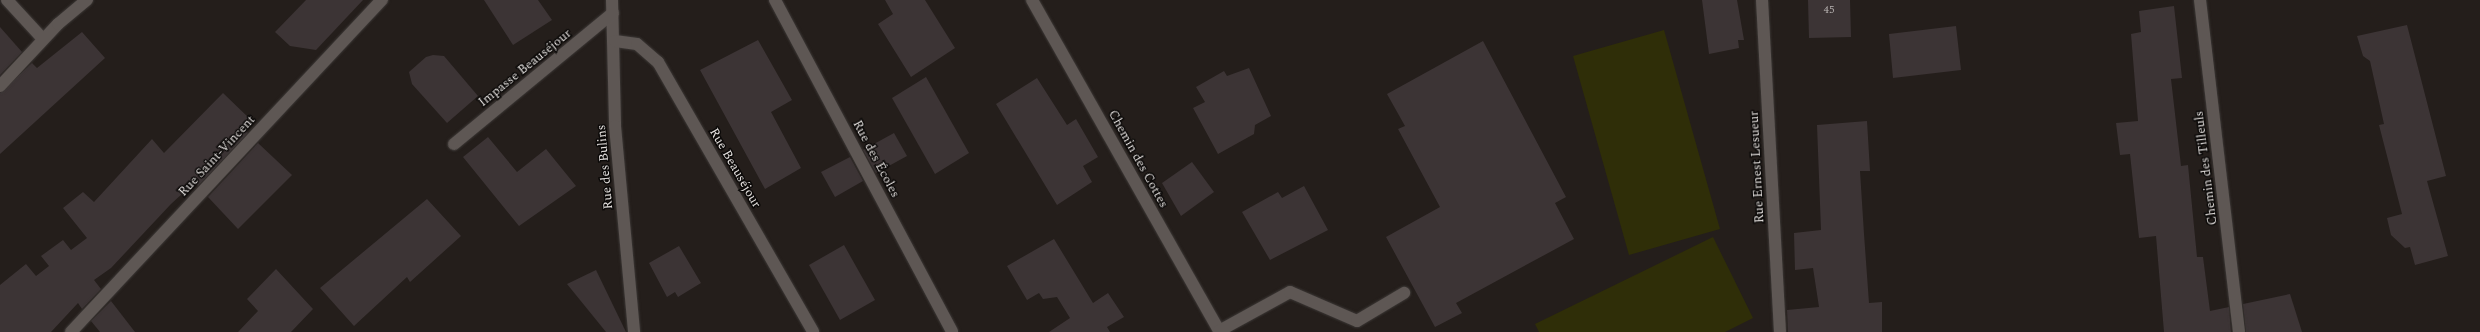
<!DOCTYPE html>
<html>
<head>
<meta charset="utf-8">
<style>
	body { margin:0 }
	#map { position:relative; width:2480px; height:332px; overflow:hidden; background:#241e1b; font-family:Spectral,serif }
	div>[style] { position:absolute }
	.green>* { inset:0; background:#2f2e08 }
	.building>* { inset:0; background:#3c3435 }
	.roads { filter:drop-shadow(0 0 1px #3c3836) drop-shadow(0 0 1px #3c3836) }
	.minor>* { height:12px; margin:-6px; padding:0 6px; transform-origin:6px; border-radius:6px; background:#5e5754 }
	span { translate:-50% -50%; white-space:nowrap; text-align:center; line-height:1.15; -webkit-text-stroke:3px #0b0908; paint-order:stroke }
	.number-label { font-size:11px; color:#bab5b4 }
	.number-label span { -webkit-text-stroke-width:0 }
	.street-label { font-size:13px; color:#e4e0de }
</style>
</head>
<body>
<div id="map">
	<div class="green">
		<div style="clip-path:polygon(1664px 30px,1720px 229px,1629px 255px,1573px 56px)"></div>
		<div style="clip-path:polygon(1713px 237px,1753px 318px,1725px 332px,1539px 332px,1535px 324px)"></div>
	</div>
	<div class="building">
		<div style="clip-path:polygon(306px 0,363px 0,316px 50px,290px 46px,275px 32px)"></div>
		<div style="clip-path:polygon(484px 0,538px 0,552px 20px,513px 45px)"></div>
		<div style="clip-path:polygon(885px 0,925px 0,955px 48px,911px 77px,878px 24px,893px 14px)"></div>
		<div style="clip-path:polygon(1702px 0,1737px 0,1744px 40px,1738px 40px,1739px 48px,1709px 54px)"></div>
		<div style="clip-path:polygon(1808px 0,1850px 0,1851px 37px,1809px 38px)"></div>
		<div style="clip-path:polygon(2174px 6px,2182px 78px,2171px 79px,2181px 166px,2188px 165px,2197px 257px,2203px 257px,2210px 311px,2229px 307px,2231px 332px,2164px 332px,2156px 236px,2139px 238px,2130px 154px,2120px 155px,2116px 123px,2138px 121px,2131px 34px,2141px 32px,2139px 11px)"></div>
		<div style="clip-path:polygon(2407px 25px,2446px 176px,2427px 181px,2448px 256px,2415px 265px,2410px 247px,2405px 248px,2391px 235px,2387px 218px,2402px 214px,2379px 125px,2384px 124px,2370px 61px,2363px 56px,2357px 36px)"></div>
		<div style="clip-path:polygon(1956px 26px,1961px 70px,1893px 78px,1889px 34px)"></div>
		<div style="clip-path:polygon(0 27px,22px 52px,0 75px)"></div>
		<div style="clip-path:polygon(82px 32px,105px 58px,0 154px,0 93px,32px 63px,37px 68px)"></div>
		<div style="clip-path:polygon(758px 40px,792px 100px,771px 112px,801px 168px,765px 189px,700px 70px)"></div>
		<div style="clip-path:polygon(1483px 41px,1566px 197px,1555px 203px,1574px 239px,1456px 303px,1462px 313px,1435px 327px,1386px 237px,1440px 207px,1398px 129px,1405px 126px,1387px 94px)"></div>
		<div style="clip-path:polygon(433px 55px,444px 56px,478px 96px,447px 123px,412px 84px,409px 72px,426px 57px)"></div>
		<div style="clip-path:polygon(1249px 68px,1271px 116px,1255px 125px,1254px 134px,1218px 154px,1193px 108px,1205px 102px,1196px 87px,1224px 71px,1227px 76px)"></div>
		<div style="clip-path:polygon(926px 77px,969px 153px,935px 174px,892px 98px)"></div>
		<div style="clip-path:polygon(1037px 78px,1067px 125px,1076px 119px,1098px 157px,1083px 166px,1092px 182px,1057px 205px,996px 104px)"></div>
		<div style="clip-path:polygon(223px 93px,250px 119px,242px 127px,248px 133px,198px 186px,195px 182px,171px 204px,111px 268px,94px 280px,101px 289px,82px 309px,78px 303px,51px 332px,0 332px,0 285px,26px 264px,36px 276px,49px 266px,41px 256px,63px 240px,71px 250px,87px 238px,63px 208px,83px 192px,94px 202px,152px 139px,164px 153px)"></div>
		<div style="clip-path:polygon(1867px 121px,1870px 171px,1860px 171px,1864px 234px,1869px 303px,1882px 302px,1882px 332px,1788px 332px,1787px 310px,1819px 307px,1813px 268px,1795px 270px,1794px 233px,1821px 230px,1817px 125px)"></div>
		<div style="clip-path:polygon(894px 133px,907px 156px,876px 173px,863px 150px)"></div>
		<div style="clip-path:polygon(488px 137px,517px 172px,546px 149px,576px 186px,519px 226px,463px 157px)"></div>
		<div style="clip-path:polygon(258px 143px,292px 175px,238px 229px,208px 197px)"></div>
		<div style="clip-path:polygon(850px 157px,863px 181px,835px 197px,821px 172px)"></div>
		<div style="clip-path:polygon(1192px 162px,1214px 192px,1181px 216px,1162px 183px)"></div>
		<div style="clip-path:polygon(1304px 186px,1328px 230px,1270px 260px,1242px 212px,1278px 192px,1282px 198px)"></div>
		<div style="clip-path:polygon(427px 199px,461px 236px,410px 282px,407px 277px,354px 326px,320px 288px)"></div>
		<div style="clip-path:polygon(1054px 239px,1093px 303px,1108px 293px,1124px 317px,1107px 327px,1110px 332px,1049px 332px,1070px 318px,1057px 297px,1043px 299px,1039px 293px,1027px 300px,1007px 266px)"></div>
		<div style="clip-path:polygon(844px 245px,875px 300px,840px 320px,809px 265px)"></div>
		<div style="clip-path:polygon(679px 246px,701px 283px,678px 297px,675px 292px,667px 297px,649px 263px)"></div>
		<div style="clip-path:polygon(276px 269px,313px 309px,291px 332px,238px 332px,258px 311px,247px 299px)"></div>
		<div style="clip-path:polygon(596px 270px,626px 332px,606px 332px,567px 284px)"></div>
		<div style="clip-path:polygon(2290px 294px,2302px 332px,2246px 332px,2243px 304px)"></div>
		<div style="clip-path:polygon(111px 301px,135px 332px,100px 332px,91px 321px)"></div>
	</div>
	<div class="roads">
		<div class="minor">
			<div style="left:7px;top:0;width:53px;rotate:47.3deg"></div>
			<div style="left:612px;top:0;width:126px;rotate:88.6deg"></div>
			<div style="left:615px;top:126px;width:207px;rotate:84.7deg"></div>
			<div style="left:775px;top:0;width:376px;rotate:61.9deg"></div>
			<div style="left:1032px;top:0;width:382px;rotate:60.5deg"></div>
			<div style="left:1762px;top:0;width:332px;rotate:86.9deg"></div>
			<div style="left:2200px;top:0;width:334px;rotate:83.3deg"></div>
			<div style="left:615px;top:41px;width:22px;rotate:8deg"></div>
			<div style="left:637px;top:44px;width:28px;rotate:41deg"></div>
			<div style="left:658px;top:62px;width:311px;rotate:60.1deg"></div>
			<div style="left:0;top:86px;width:85px;rotate:-46.9deg"></div>
			<div style="left:58px;top:24px;width:38px;rotate:-40deg"></div>
			<div style="left:454px;top:144px;width:206px;rotate:-39.5deg"></div>
			<div style="left:1219px;top:331px;width:81px;rotate:-28.8deg"></div>
			<div style="left:1290px;top:292px;width:73px;rotate:23.4deg"></div>
			<div style="left:1357px;top:321px;width:55px;rotate:-30.8deg"></div>
			<div style="left:71px;top:332px;width:455px;rotate:-46.9deg"></div>
		</div>
	</div>
	<div class="number-label">
		<span style="left:1829px;top:10px">45</span>
	</div>
	<div class="street-label">
		<span style="left:525px;top:68px;rotate:-39deg">Impasse Beauséjour</span>
		<span style="left:217px;top:156px;rotate:-47deg">Rue Saint-Vincent</span>
		<span style="left:876px;top:159px;rotate:62deg">Rue des Écoles</span>
		<span style="left:1138px;top:159px;rotate:61deg">Chemin des Cottes</span>
		<span style="left:605px;top:167px;rotate:-95deg">Rue des Bulins</span>
		<span style="left:1757px;top:167px;rotate:-93deg">Rue Ernest Lesueur</span>
		<span style="left:735px;top:168px;rotate:60deg">Rue Beauséjour</span>
		<span style="left:2206px;top:168px;rotate:-97deg">Chemin des Tilleuls</span>
	</div>
</div>
</body>
</html>
